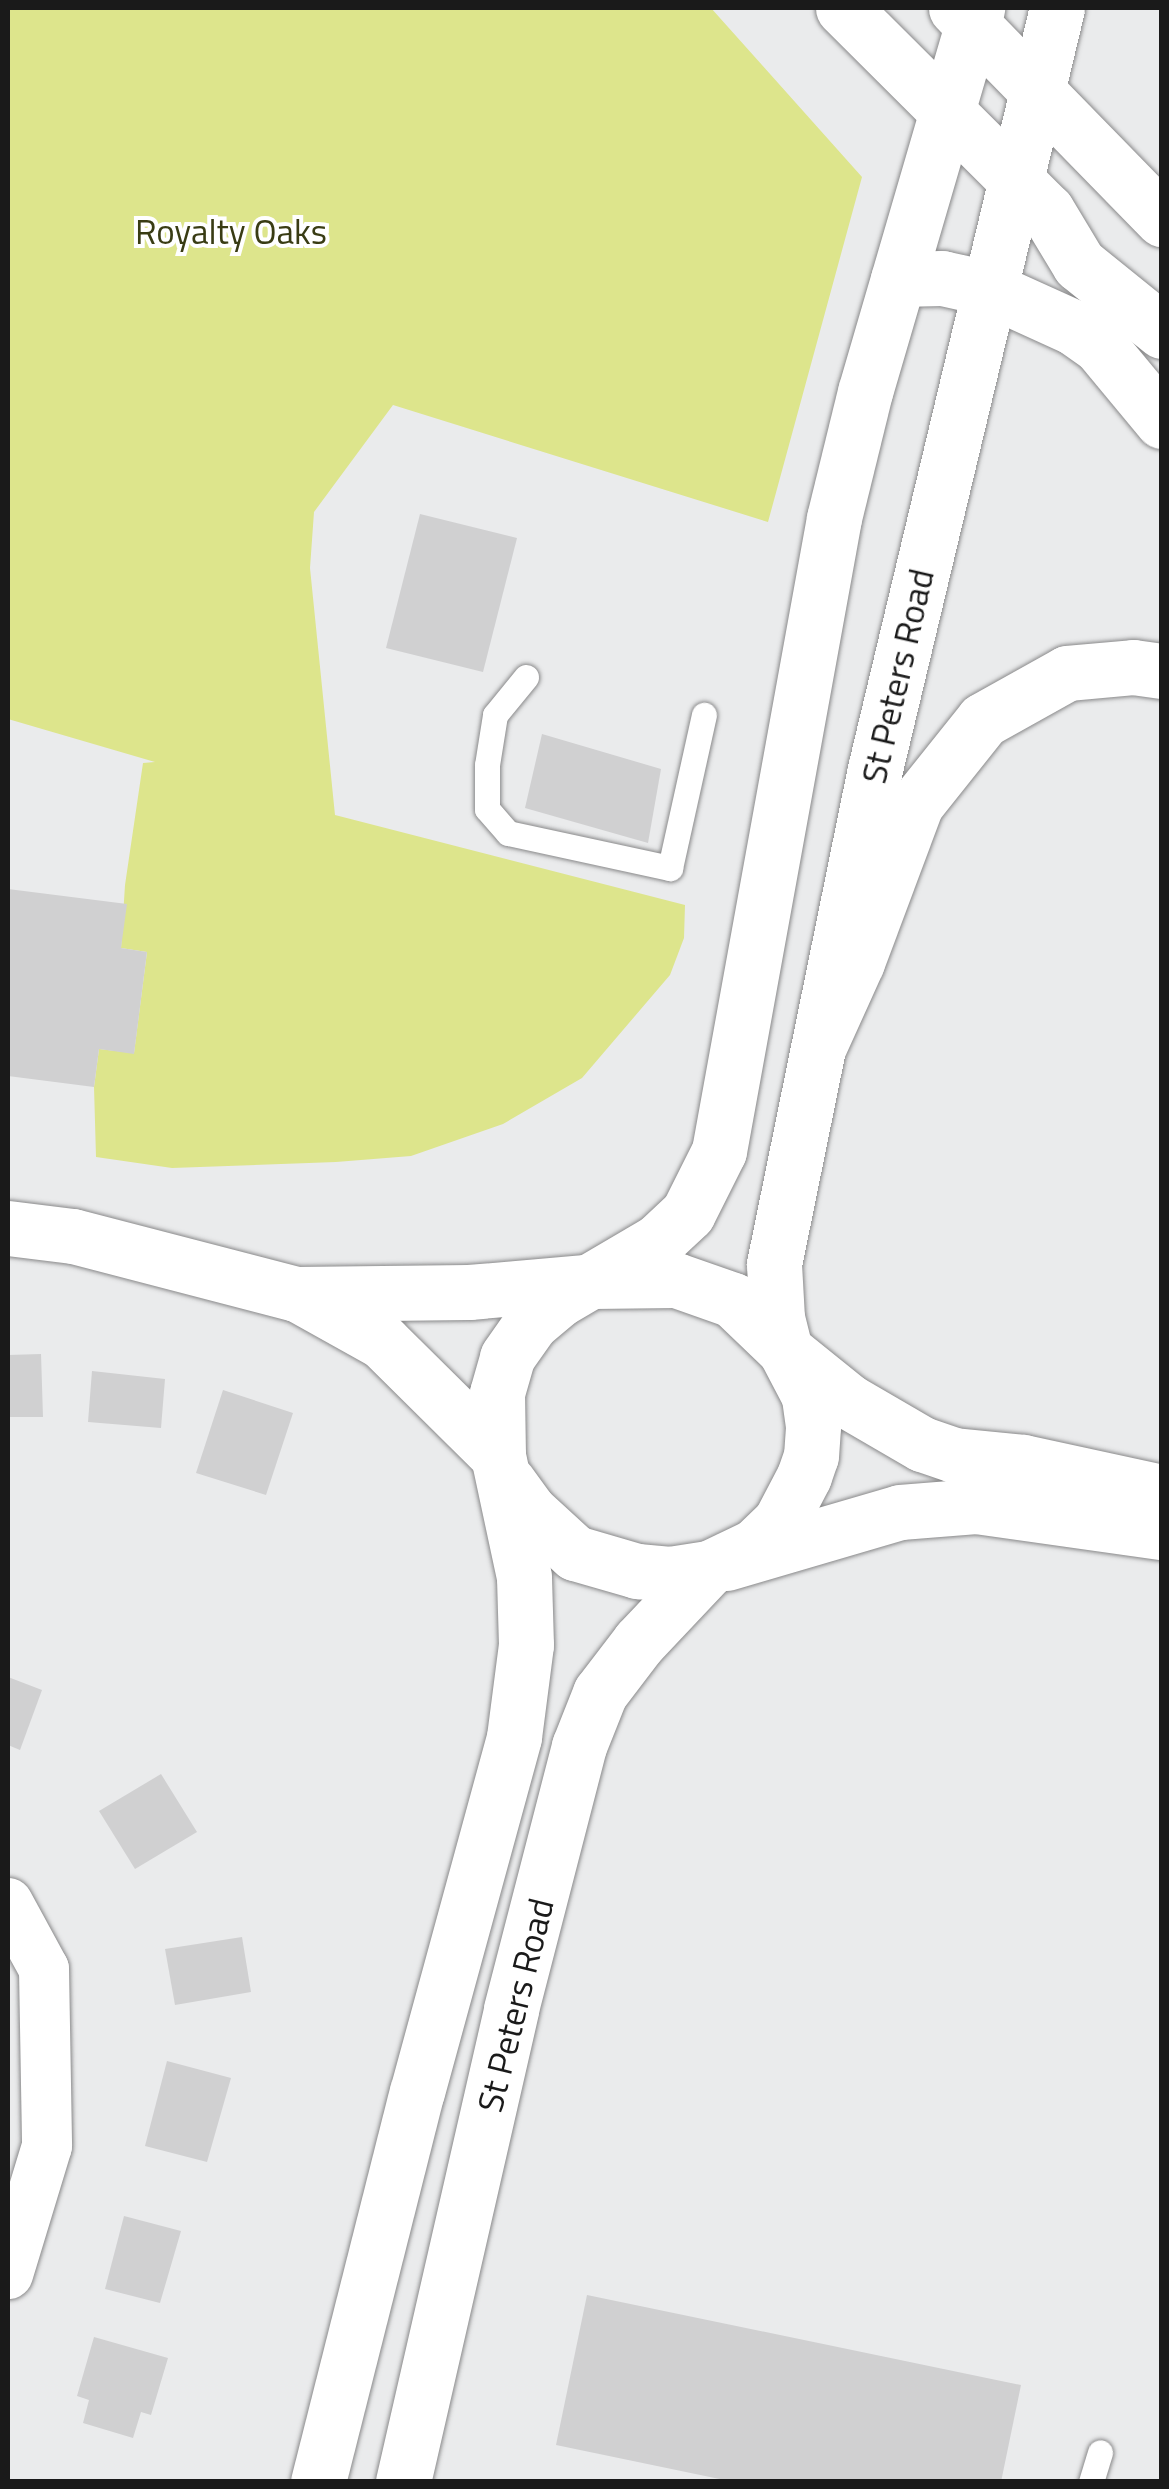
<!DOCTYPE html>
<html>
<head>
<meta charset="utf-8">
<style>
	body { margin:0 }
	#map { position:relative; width:1169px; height:2489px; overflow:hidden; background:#eaebec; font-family:"Titillium Web",sans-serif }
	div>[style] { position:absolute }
	.green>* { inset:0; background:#dde58c }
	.building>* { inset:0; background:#d0d0d1 }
	.roads { filter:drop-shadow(0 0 2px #89898a) drop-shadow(0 0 2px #89898a) }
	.service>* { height:25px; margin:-12.5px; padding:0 12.5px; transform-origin:12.5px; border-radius:12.5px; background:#fff }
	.minor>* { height:50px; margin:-25px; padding:0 25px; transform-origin:25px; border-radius:25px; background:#fff }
	.tertiary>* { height:55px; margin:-27.5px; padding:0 27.5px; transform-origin:27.5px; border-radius:27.5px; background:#fff }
	.primary>* { height:55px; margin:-27.5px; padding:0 27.5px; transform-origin:27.5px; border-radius:27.5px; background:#fff }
	.trunk>* { height:55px; margin:-27.5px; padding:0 27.5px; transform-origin:27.5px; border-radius:27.5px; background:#fff }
	span { translate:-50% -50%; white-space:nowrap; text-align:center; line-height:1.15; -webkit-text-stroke:8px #fff; paint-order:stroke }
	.park-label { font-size:35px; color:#393c14 }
	.street-label { font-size:35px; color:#1a1a1a }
	.frame { position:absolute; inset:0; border:10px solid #1a1a1a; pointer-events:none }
</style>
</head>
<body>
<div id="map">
	<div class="green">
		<div style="clip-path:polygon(8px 8px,711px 8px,862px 177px,768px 522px,393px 405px,314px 512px,310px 568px,335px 815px,685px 905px,684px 938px,670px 975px,582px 1078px,503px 1124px,411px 1156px,336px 1162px,172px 1168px,96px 1157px,94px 1087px,99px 1049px,134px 1053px,147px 952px,121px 948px,125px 885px,143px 763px,155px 762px,8px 719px)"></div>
	</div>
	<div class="building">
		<div style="clip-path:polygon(420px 514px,517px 538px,483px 672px,386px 648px)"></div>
		<div style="clip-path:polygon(542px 734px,661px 769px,648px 843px,525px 808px)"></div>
		<div style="clip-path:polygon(8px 889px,127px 904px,121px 948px,147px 952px,134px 1054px,99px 1049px,94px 1087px,8px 1076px)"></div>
		<div style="clip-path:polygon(41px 1354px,43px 1417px,8px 1417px,8px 1355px)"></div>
		<div style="clip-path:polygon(92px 1371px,165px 1379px,161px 1428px,88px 1422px)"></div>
		<div style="clip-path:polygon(223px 1390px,293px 1413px,266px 1495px,196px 1473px)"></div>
		<div style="clip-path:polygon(8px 1677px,42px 1690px,20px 1750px,8px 1745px)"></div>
		<div style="clip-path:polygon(161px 1774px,197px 1832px,135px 1869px,99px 1811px)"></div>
		<div style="clip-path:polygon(242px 1937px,251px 1992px,175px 2005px,165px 1949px)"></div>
		<div style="clip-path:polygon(167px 2061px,231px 2078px,207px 2162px,145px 2146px)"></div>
		<div style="clip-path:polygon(124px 2216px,181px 2231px,160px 2303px,105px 2289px)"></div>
		<div style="clip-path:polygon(587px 2295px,1021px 2385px,1001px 2482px,734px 2482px,556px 2445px)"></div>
		<div style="clip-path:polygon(94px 2337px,168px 2358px,151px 2415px,141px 2412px,133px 2438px,83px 2423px,89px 2400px,77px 2396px)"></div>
	</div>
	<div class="roads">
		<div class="service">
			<div style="left:526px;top:677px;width:49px;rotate:129.2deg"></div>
			<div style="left:495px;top:715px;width:51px;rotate:99.1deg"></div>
			<div style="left:487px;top:765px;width:44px;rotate:90deg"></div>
			<div style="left:487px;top:809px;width:32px;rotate:49deg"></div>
			<div style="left:508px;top:833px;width:166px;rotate:12.2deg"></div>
			<div style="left:670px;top:868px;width:157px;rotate:-77.5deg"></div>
			<div style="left:1091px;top:2482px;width:31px;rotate:-73deg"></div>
		</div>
		<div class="minor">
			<div style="left:8px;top:1903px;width:75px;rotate:61.4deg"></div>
			<div style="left:44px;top:1969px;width:177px;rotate:89deg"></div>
			<div style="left:47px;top:2146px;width:134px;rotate:106.9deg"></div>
		</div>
		<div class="tertiary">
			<div style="left:8px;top:1228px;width:65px;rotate:7deg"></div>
			<div style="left:73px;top:1236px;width:230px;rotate:14.6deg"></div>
			<div style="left:296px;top:1294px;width:173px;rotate:-0.7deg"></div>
			<div style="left:469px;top:1292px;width:117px;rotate:-4.9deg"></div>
			<div style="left:299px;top:1295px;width:96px;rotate:29.2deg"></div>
			<div style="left:383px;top:1342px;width:162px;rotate:44.7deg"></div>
			<div style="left:785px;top:1350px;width:81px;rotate:39deg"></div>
			<div style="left:848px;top:1401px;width:86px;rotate:30.2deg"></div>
			<div style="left:922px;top:1444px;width:34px;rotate:19deg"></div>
			<div style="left:954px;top:1455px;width:69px;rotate:5.8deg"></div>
			<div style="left:1023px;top:1462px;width:142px;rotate:12.2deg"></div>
			<div style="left:726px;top:1563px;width:181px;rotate:-16.3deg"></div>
			<div style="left:900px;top:1512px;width:76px;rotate:-4.5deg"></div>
			<div style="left:976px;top:1506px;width:188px;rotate:8deg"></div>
		</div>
		<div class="primary">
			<div style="left:785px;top:1350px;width:33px;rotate:-104deg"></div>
			<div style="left:777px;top:1318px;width:54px;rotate:-93.2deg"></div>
			<div style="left:774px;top:1264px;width:505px;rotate:-78.47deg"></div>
			<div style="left:875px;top:769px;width:782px;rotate:-76.55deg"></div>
			<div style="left:508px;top:1482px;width:34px;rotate:54deg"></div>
			<div style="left:528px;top:1510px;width:64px;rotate:42.5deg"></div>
			<div style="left:575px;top:1553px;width:65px;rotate:16.2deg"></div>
			<div style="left:637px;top:1571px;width:33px;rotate:5deg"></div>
			<div style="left:670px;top:1574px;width:39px;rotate:-9deg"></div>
			<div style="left:709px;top:1568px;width:51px;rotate:-25.6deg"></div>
			<div style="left:755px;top:1546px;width:35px;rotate:-44deg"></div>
			<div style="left:780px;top:1522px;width:52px;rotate:-62.4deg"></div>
			<div style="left:804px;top:1476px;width:21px;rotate:-71deg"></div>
			<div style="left:811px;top:1456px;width:30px;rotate:-86deg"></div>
			<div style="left:813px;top:1426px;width:30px;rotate:-98deg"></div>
			<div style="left:809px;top:1396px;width:52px;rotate:-117.6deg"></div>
			<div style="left:785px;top:1350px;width:72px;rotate:-136.1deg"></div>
			<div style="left:733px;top:1300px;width:60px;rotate:-160.7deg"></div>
			<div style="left:676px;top:1280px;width:84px;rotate:179.3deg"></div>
			<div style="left:318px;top:2482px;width:402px;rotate:-75.8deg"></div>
			<div style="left:417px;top:2092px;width:368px;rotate:-74.7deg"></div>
			<div style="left:514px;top:1737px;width:93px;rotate:-82.6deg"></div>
			<div style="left:526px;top:1645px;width:68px;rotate:-91.7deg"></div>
			<div style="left:524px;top:1577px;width:124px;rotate:-102.1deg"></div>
			<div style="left:498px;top:1456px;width:63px;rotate:-90.9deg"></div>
			<div style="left:497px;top:1393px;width:37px;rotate:-74deg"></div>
			<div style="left:507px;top:1357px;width:42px;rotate:-54.8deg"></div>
			<div style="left:531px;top:1323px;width:35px;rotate:-40deg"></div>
			<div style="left:558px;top:1300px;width:115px;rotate:-30.4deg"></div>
			<div style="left:657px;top:1242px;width:42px;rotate:-43.1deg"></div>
			<div style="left:688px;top:1213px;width:69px;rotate:-63.4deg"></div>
			<div style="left:719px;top:1151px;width:643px;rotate:-79.7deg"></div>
			<div style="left:834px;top:518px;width:130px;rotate:-76.2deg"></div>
			<div style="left:865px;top:392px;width:400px;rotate:-73.7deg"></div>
			<div style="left:403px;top:2482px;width:485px;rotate:-77.1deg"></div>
			<div style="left:511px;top:2009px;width:272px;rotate:-75.5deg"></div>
			<div style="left:579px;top:1746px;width:57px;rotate:-68.4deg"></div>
			<div style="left:600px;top:1693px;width:64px;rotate:-52.6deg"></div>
			<div style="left:639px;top:1642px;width:102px;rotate:-46.6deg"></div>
		</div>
		<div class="trunk">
			<div style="left:843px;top:8px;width:288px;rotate:44.9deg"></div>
			<div style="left:1047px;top:211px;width:62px;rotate:58.9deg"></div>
			<div style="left:1079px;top:264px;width:107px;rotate:38.9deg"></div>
			<div style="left:956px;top:8px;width:295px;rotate:45.7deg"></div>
			<div style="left:898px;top:279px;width:44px;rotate:-1.3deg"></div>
			<div style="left:942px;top:278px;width:46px;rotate:12.5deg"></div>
			<div style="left:987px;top:288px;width:94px;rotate:24.4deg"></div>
			<div style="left:1073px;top:327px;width:32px;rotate:35deg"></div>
			<div style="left:1099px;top:345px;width:99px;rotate:50.3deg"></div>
			<div style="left:820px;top:1044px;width:90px;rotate:-65.7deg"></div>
			<div style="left:857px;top:962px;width:169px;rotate:-69.5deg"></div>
			<div style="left:916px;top:804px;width:107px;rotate:-51.4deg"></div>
			<div style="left:983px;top:720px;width:96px;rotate:-29.2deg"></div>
			<div style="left:1067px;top:673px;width:66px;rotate:-5.2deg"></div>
			<div style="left:1133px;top:667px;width:29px;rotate:8deg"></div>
		</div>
	</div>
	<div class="park-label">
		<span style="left:231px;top:231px">Royalty Oaks</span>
	</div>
	<div class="street-label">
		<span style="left:897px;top:676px;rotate:-77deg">St Peters Road</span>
		<span style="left:515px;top:2005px;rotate:-76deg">St Peters Road</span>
	</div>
	<div class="frame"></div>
</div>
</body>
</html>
